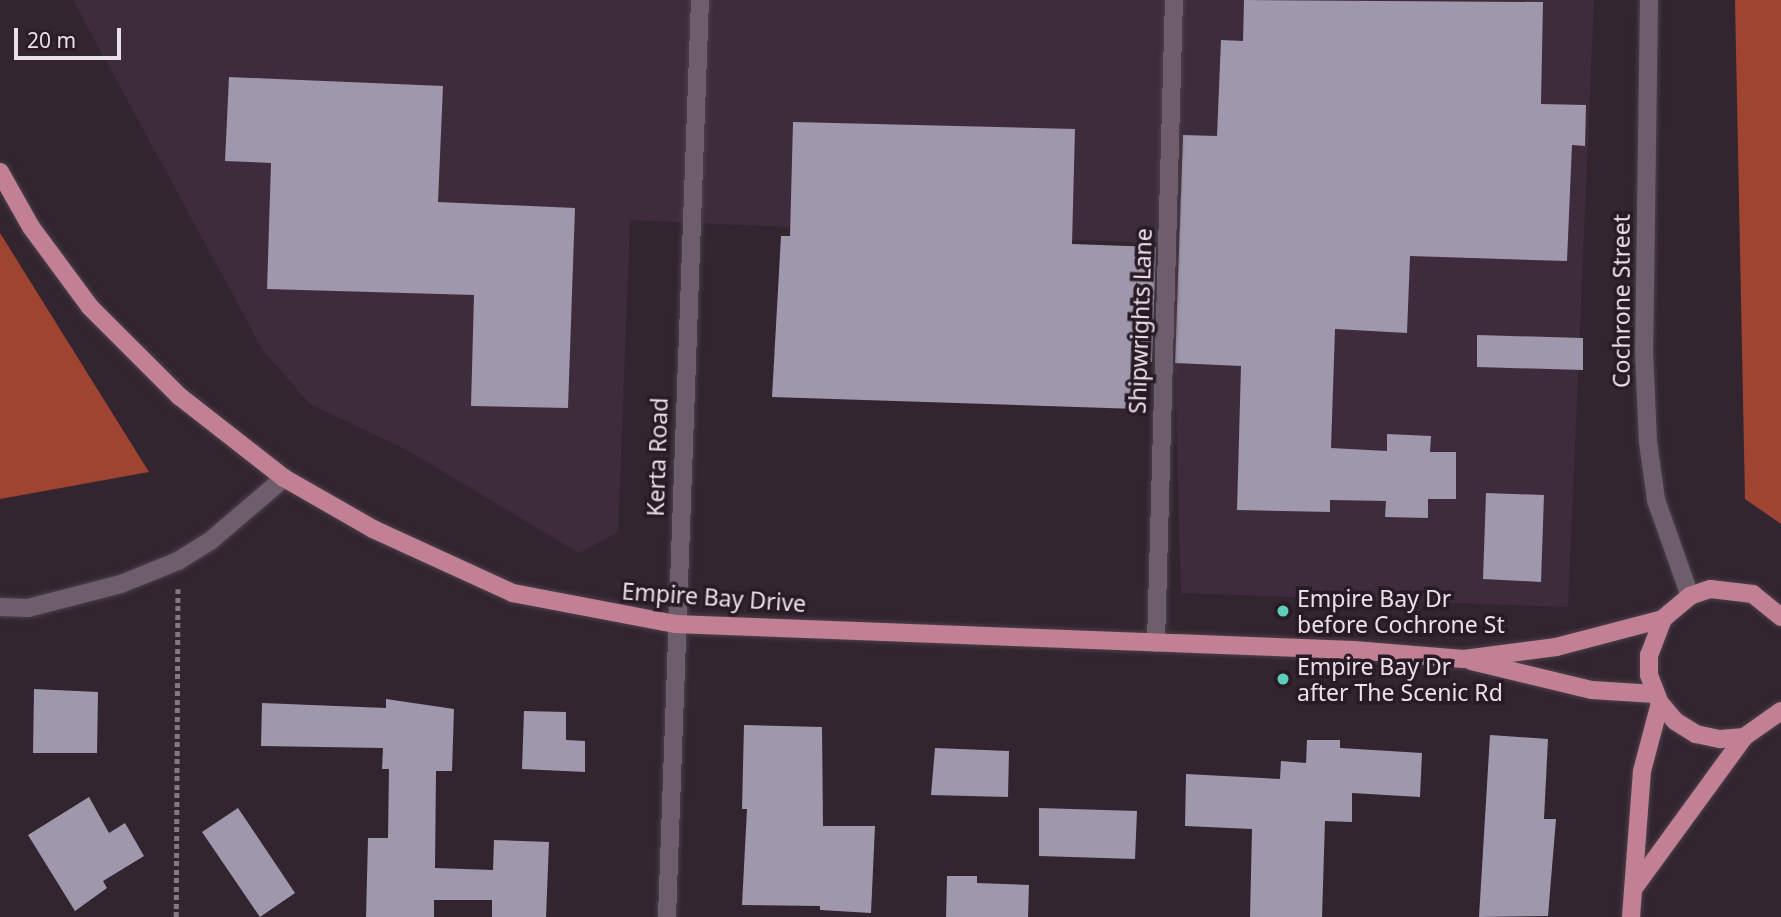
<!DOCTYPE html>
<html>
<head>
<meta charset="utf-8">
<style>
	body { margin:0 }
	#map { position:relative; width:1781px; height:917px; overflow:hidden; background:#332530; font-family:"Noto Sans",sans-serif }
	div>[style] { position:absolute }
	.built>* { inset:0; background:#3e2c3c }
	.forest>* { inset:0; background:#9f4431 }
	.building>* { inset:0; background:#9f97ab }
	.path>* { height:4.5px; margin-top:-2.25px; transform-origin:0; background:repeating-linear-gradient(90deg,#847882 0 5px,transparent 0 8.5px) }
	.roads { filter:drop-shadow(0 0 2px #4c404a) drop-shadow(0 0 2px #4c404a) }
	.minor>* { height:18px; margin:-9px; padding:0 9px; transform-origin:9px; border-radius:9px; background:#6e5e6b }
	.major>* { height:18px; margin:-9px; padding:0 9px; transform-origin:9px; border-radius:9px; background:#c18094 }
	.dots>* { width:19px; height:19px; translate:-50% -50%; box-sizing:border-box; border:4px solid #291b26; border-radius:50% }
	span { translate:-50% -50%; white-space:nowrap; text-align:center; line-height:1.15; -webkit-text-stroke:7px #291b26; paint-order:stroke }
	.street-label { font-size:23px; color:#eae0e8 }
	.poi-label { font-size:23px; color:#eae0e8 }
	.left { translate:0 -50%; text-align:left }
	.scale { position:absolute; left:14px; top:28px; width:107px; height:32px; box-sizing:border-box; border:4px solid #eae0e8; border-top:0; padding-left:9px; font-size:21px; line-height:24px; white-space:nowrap; color:#eae0e8; -webkit-text-stroke:5px #291b26; paint-order:stroke }
</style>
</head>
<body>
<div id="map">
	<div class="built">
		<div style="clip-path:polygon(73px 0,1594px 0,1568px 607px,1181px 593px,1172px 244px,630px 220px,618px 532px,579px 553px,407px 450px,310px 404px,263px 350px)"></div>
	</div>
	<div class="forest">
		<div style="clip-path:polygon(1735px 0,1781px 0,1781px 524px,1745px 499px)"></div>
		<div style="clip-path:polygon(0 233px,149px 472px,0 499px)"></div>
	</div>
	<div class="building">
		<div style="clip-path:polygon(1244px 0,1543px 2px,1541px 104px,1586px 105px,1585px 146px,1572px 145px,1567px 261px,1410px 256px,1407px 333px,1335px 329px,1331px 448px,1387px 451px,1387px 434px,1431px 436px,1430px 452px,1456px 452px,1456px 499px,1428px 499px,1428px 518px,1385px 517px,1386px 501px,1330px 500px,1330px 512px,1237px 510px,1241px 366px,1175px 363px,1183px 135px,1217px 136px,1221px 40px,1243px 41px)"></div>
		<div style="clip-path:polygon(229px 77px,443px 86px,438px 202px,575px 208px,568px 408px,471px 406px,474px 295px,267px 289px,271px 163px,225px 161px)"></div>
		<div style="clip-path:polygon(793px 122px,1075px 129px,1072px 244px,1156px 247px,1152px 362px,1140px 361px,1138px 409px,772px 397px,781px 236px,790px 236px)"></div>
		<div style="clip-path:polygon(1477px 335px,1583px 338px,1583px 370px,1477px 367px)"></div>
		<div style="clip-path:polygon(1486px 493px,1544px 495px,1541px 582px,1483px 579px)"></div>
		<div style="clip-path:polygon(34px 689px,98px 692px,97px 753px,33px 753px)"></div>
		<div style="clip-path:polygon(386px 699px,454px 709px,452px 771px,436px 771px,435px 868px,493px 870px,494px 840px,549px 842px,546px 917px,492px 917px,492px 900px,434px 900px,434px 917px,366px 917px,368px 838px,388px 838px,389px 769px,382px 769px,383px 748px,261px 746px,262px 703px,386px 708px)"></div>
		<div style="clip-path:polygon(524px 711px,566px 712px,566px 740px,585px 741px,585px 772px,522px 769px)"></div>
		<div style="clip-path:polygon(744px 725px,822px 727px,823px 826px,875px 826px,871px 913px,820px 910px,820px 906px,742px 905px,747px 809px,742px 809px)"></div>
		<div style="clip-path:polygon(1490px 735px,1548px 739px,1544px 819px,1556px 819px,1548px 916px,1479px 917px)"></div>
		<div style="clip-path:polygon(1307px 740px,1340px 740px,1340px 748px,1422px 753px,1420px 797px,1352px 793px,1352px 822px,1325px 821px,1322px 917px,1250px 917px,1252px 829px,1185px 826px,1186px 774px,1280px 779px,1281px 761px,1306px 763px)"></div>
		<div style="clip-path:polygon(935px 748px,1009px 751px,1008px 797px,931px 795px)"></div>
		<div style="clip-path:polygon(89px 797px,109px 833px,125px 823px,144px 856px,103px 881px,107px 888px,75px 911px,28px 835px)"></div>
		<div style="clip-path:polygon(238px 808px,295px 893px,260px 917px,202px 832px)"></div>
		<div style="clip-path:polygon(1039px 808px,1137px 811px,1135px 859px,1039px 856px)"></div>
		<div style="clip-path:polygon(947px 876px,977px 876px,977px 883px,1029px 885px,1028px 917px,946px 917px)"></div>
	</div>
	<div class="path">
		<div style="left:176px;top:917px;width:328px;rotate:-89.7deg"></div>
	</div>
	<div class="roads">
		<div class="minor">
			<div style="left:1649px;top:0;width:351px;rotate:90.8deg"></div>
			<div style="left:1644px;top:351px;width:91px;rotate:87.5deg"></div>
			<div style="left:1648px;top:442px;width:59px;rotate:82.1deg"></div>
			<div style="left:1656px;top:500px;width:102px;rotate:70.5deg"></div>
			<div style="left:0;top:607px;width:28px;rotate:2deg"></div>
			<div style="left:28px;top:608px;width:96px;rotate:-14.5deg"></div>
			<div style="left:121px;top:584px;width:61px;rotate:-22deg"></div>
			<div style="left:178px;top:561px;width:36px;rotate:-32deg"></div>
			<div style="left:209px;top:542px;width:99px;rotate:-40.5deg"></div>
			<div style="left:1156px;top:643px;width:643px;rotate:-88.4deg"></div>
			<div style="left:667px;top:917px;width:918px;rotate:-87.94deg"></div>
		</div>
		<div class="major">
			<div style="left:0;top:172px;width:63px;rotate:60.6deg"></div>
			<div style="left:31px;top:227px;width:99px;rotate:53.6deg"></div>
			<div style="left:90px;top:307px;width:126px;rotate:45deg"></div>
			<div style="left:179px;top:396px;width:133px;rotate:38deg"></div>
			<div style="left:284px;top:478px;width:103px;rotate:29.8deg"></div>
			<div style="left:373px;top:529px;width:154px;rotate:24.6deg"></div>
			<div style="left:513px;top:593px;width:165px;rotate:10.8deg"></div>
			<div style="left:675px;top:624px;width:679px;rotate:2.19deg"></div>
			<div style="left:1354px;top:650px;width:110px;rotate:4.7deg"></div>
			<div style="left:1464px;top:659px;width:93px;rotate:-7.4deg"></div>
			<div style="left:1556px;top:647px;width:111px;rotate:-14.7deg"></div>
			<div style="left:1781px;top:617px;width:36px;rotate:-141deg"></div>
			<div style="left:1753px;top:594px;width:43px;rotate:-173.4deg"></div>
			<div style="left:1710px;top:589px;width:21px;rotate:161deg"></div>
			<div style="left:1690px;top:596px;width:35px;rotate:140deg"></div>
			<div style="left:1663px;top:619px;width:39px;rotate:111deg"></div>
			<div style="left:1649px;top:655px;width:20px;rotate:90deg"></div>
			<div style="left:1649px;top:675px;width:30px;rotate:69deg"></div>
			<div style="left:1660px;top:703px;width:23px;rotate:50deg"></div>
			<div style="left:1675px;top:721px;width:25px;rotate:32deg"></div>
			<div style="left:1696px;top:734px;width:25px;rotate:12deg"></div>
			<div style="left:1720px;top:739px;width:24px;rotate:-5deg"></div>
			<div style="left:1744px;top:737px;width:45px;rotate:-35.1deg"></div>
			<div style="left:1471px;top:661px;width:124px;rotate:13.5deg"></div>
			<div style="left:1592px;top:690px;width:63px;rotate:3.6deg"></div>
			<div style="left:1634px;top:888px;width:187px;rotate:-53.9deg"></div>
			<div style="left:1631px;top:917px;width:146px;rotate:-85.7deg"></div>
			<div style="left:1642px;top:771px;width:70px;rotate:-75.2deg"></div>
		</div>
	</div>
	<div class="dots">
		<div style="left:1283px;top:611px;background:#5dceb9"></div>
		<div style="left:1283px;top:679px;background:#5dceb9"></div>
	</div>
	<div class="street-label">
		<span style="left:1621px;top:301px;rotate:-90deg">Cochrone Street</span>
		<span style="left:1140px;top:321px;rotate:-88deg">Shipwrights Lane</span>
		<span style="left:657px;top:457px;rotate:-88deg">Kerta Road</span>
		<span style="left:714px;top:597px;rotate:4deg">Empire Bay Drive</span>
	</div>
	<div class="poi-label">
		<span class="left" style="left:1297px;top:611px">Empire Bay Dr<br>before Cochrone St</span>
		<span class="left" style="left:1297px;top:679px">Empire Bay Dr<br>after The Scenic Rd</span>
	</div>
	<div class="scale">20 m</div>
</div>
</body>
</html>
